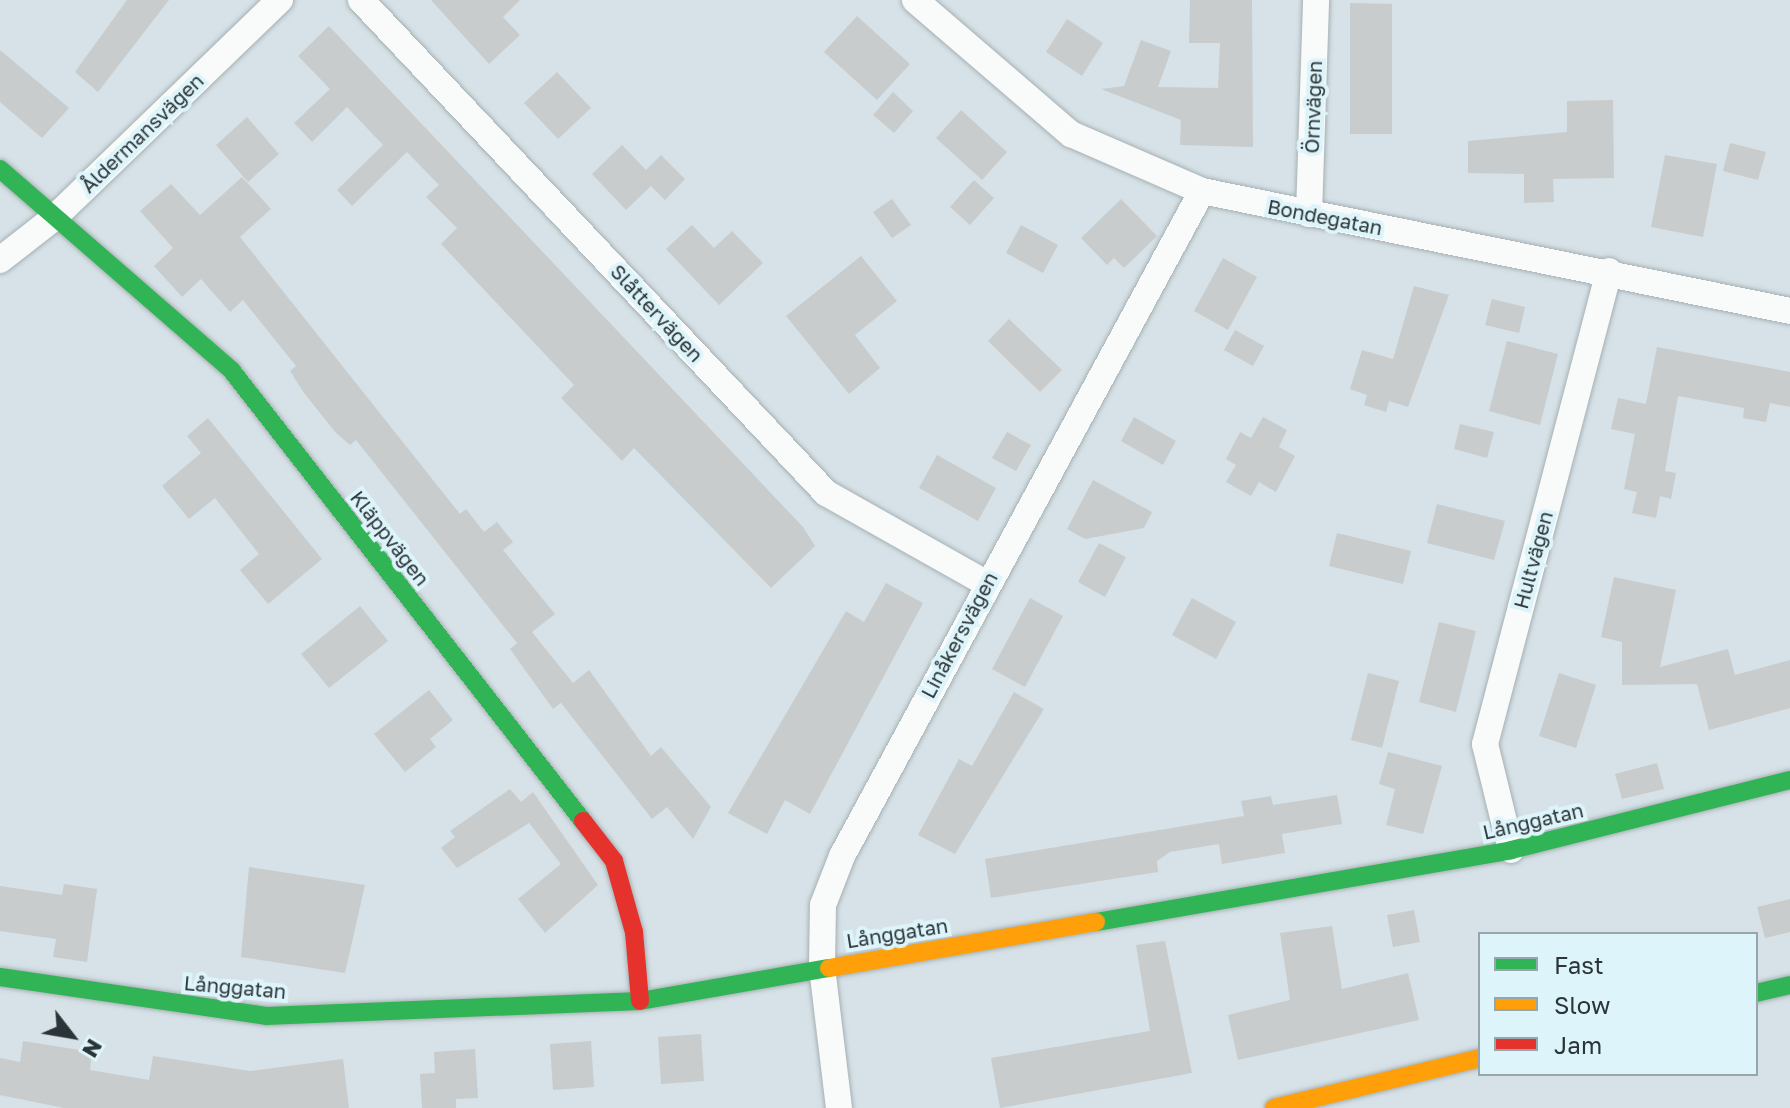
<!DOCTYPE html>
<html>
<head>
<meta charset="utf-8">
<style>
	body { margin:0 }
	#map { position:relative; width:1790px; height:1108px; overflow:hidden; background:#d6e2e7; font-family:"Golos Text",sans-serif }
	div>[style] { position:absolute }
	.building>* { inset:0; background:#c9cccc }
	.roads { filter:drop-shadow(0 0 2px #a7b0b4) drop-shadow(0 0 2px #a7b0b4) }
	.street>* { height:26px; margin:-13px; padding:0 13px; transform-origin:13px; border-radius:13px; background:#f9fbfb }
	.fast>* { height:18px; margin:-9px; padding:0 9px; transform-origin:9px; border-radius:9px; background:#30b455 }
	.slow>* { height:18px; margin:-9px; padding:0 9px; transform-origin:9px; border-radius:9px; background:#ff9f0a }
	.jam>* { height:18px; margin:-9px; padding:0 9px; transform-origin:9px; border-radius:9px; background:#e5322d }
	span { translate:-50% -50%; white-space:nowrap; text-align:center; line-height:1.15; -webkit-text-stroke:8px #ddf4fa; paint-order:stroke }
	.street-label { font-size:20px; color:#2b3436 }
	.legend { position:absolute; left:1478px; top:932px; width:280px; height:144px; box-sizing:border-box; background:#ddf4fa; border:2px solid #96a7ac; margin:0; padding:10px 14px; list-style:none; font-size:24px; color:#2b3436 }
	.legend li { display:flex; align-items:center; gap:16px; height:40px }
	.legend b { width:40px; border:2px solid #96a7ac }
	.north { position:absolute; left:32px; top:996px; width:80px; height:80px; -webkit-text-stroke:6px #ddf4fa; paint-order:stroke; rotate:121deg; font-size:22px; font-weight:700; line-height:32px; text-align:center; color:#2b3436 }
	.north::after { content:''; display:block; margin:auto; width:28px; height:36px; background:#2b3436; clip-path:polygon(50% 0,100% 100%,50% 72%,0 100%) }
</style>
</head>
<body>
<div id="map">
	<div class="building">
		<div style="clip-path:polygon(127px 0,169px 0,98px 92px,75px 72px)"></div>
		<div style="clip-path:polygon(431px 0,520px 0,503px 17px,520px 35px,489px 64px)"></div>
		<div style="clip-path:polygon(1190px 0,1252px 0,1253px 147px,1180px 145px,1181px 120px,1101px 89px,1124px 86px,1141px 40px,1171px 51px,1158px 87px,1218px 88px,1220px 43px,1189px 43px)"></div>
		<div style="clip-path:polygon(1350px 3px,1392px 4px,1392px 134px,1350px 134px)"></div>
		<div style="clip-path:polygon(857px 16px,910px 64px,877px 100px,824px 52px)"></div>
		<div style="clip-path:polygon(1067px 19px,1103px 43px,1082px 76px,1046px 52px)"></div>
		<div style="clip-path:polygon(329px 26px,803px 527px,815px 546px,771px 588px,634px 448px,622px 461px,561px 398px,574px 385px,441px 244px,457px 228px,426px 197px,439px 185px,407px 152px,352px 206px,337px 190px,383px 145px,347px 107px,312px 142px,294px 123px,330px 89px,298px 56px)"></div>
		<div style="clip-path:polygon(0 50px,69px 108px,42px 138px,0 102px)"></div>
		<div style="clip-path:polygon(557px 72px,591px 108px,558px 139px,524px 103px)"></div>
		<div style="clip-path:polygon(893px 92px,913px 111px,894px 133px,873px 115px)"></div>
		<div style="clip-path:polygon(1613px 100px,1614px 178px,1553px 179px,1554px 202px,1524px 203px,1524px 174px,1468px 173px,1468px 141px,1567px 132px,1567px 101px)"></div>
		<div style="clip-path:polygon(961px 110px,1007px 152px,982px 180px,936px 138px)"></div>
		<div style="clip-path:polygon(247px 117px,279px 154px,248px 182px,216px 145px)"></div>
		<div style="clip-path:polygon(1730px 143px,1766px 152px,1758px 180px,1723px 171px)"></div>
		<div style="clip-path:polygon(622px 145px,646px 170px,661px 155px,685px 179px,665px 200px,651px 186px,626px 210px,592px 174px)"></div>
		<div style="clip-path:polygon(1665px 155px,1717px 164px,1703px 237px,1651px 227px)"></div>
		<div style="clip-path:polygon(242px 177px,271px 209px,240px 237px,460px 514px,466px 509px,484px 532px,497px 522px,513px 542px,503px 550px,555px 614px,532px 632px,573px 683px,589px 670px,651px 756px,661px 747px,711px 807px,693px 839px,667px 807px,652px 819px,561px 703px,553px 709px,510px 649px,517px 643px,356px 440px,350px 445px,336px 433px,304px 393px,290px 371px,296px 366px,243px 300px,230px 312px,201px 279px,182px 297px,154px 266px,173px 248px,140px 211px,171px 184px,200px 215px)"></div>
		<div style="clip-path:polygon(974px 180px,994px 198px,970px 225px,950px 207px)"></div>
		<div style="clip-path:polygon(892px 199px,911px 225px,892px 238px,873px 212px)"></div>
		<div style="clip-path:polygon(1121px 199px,1157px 236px,1124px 268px,1114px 258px,1107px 265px,1081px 238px)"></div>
		<div style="clip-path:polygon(692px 225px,714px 248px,732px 231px,763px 263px,719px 305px,666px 249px)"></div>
		<div style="clip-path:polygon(1021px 225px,1058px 245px,1043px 273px,1006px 253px)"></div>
		<div style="clip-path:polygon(861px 256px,897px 301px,855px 335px,880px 368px,849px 394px,786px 316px)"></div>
		<div style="clip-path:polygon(1223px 258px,1257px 277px,1228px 330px,1194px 311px)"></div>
		<div style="clip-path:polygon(1414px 286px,1449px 295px,1408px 407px,1389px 401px,1386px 412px,1364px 405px,1367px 395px,1350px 389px,1362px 350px,1393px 359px)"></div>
		<div style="clip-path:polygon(1492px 299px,1525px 307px,1519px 333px,1485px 325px)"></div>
		<div style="clip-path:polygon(1009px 319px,1062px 370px,1040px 392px,988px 341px)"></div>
		<div style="clip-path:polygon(1235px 330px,1264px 346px,1253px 366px,1224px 350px)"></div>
		<div style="clip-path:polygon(1507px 341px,1558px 354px,1540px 425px,1489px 411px)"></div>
		<div style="clip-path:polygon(1657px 347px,1790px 372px,1790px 407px,1770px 403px,1766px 422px,1743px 418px,1744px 408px,1678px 396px,1665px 471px,1676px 473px,1671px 499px,1660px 496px,1656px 518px,1632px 513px,1637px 492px,1624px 489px,1635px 434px,1611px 429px,1618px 398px,1646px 404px)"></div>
		<div style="clip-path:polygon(1134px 417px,1176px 441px,1163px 465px,1121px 441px)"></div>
		<div style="clip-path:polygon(1263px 417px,1287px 430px,1279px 447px,1295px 456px,1276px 492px,1259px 482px,1251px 496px,1226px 482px,1236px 465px,1226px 459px,1240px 432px,1251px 438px)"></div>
		<div style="clip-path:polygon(208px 418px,322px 559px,268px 604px,240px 570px,259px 554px,215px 498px,189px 519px,162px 486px,201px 453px,187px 436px)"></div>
		<div style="clip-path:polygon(1460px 424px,1494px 432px,1487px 458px,1454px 449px)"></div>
		<div style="clip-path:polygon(1007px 432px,1031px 445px,1016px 471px,992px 458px)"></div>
		<div style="clip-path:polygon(937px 455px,996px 488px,978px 521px,919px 488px)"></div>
		<div style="clip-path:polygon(1093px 480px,1152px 512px,1144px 528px,1085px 539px,1067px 529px)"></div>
		<div style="clip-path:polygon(1437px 504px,1505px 521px,1494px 560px,1427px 543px)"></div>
		<div style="clip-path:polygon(1337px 533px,1411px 551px,1403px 584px,1329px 566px)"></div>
		<div style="clip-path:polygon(1099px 543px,1126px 557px,1105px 597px,1078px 582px)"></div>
		<div style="clip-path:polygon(1614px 577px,1676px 590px,1660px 667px,1728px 649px,1735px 675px,1790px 660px,1790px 708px,1709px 730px,1697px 684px,1622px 685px,1622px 642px,1601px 637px)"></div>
		<div style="clip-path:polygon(886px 583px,923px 603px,810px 814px,785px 800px,767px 834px,728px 813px,846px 611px,864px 622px)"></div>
		<div style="clip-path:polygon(1030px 598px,1063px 616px,1025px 687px,992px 669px)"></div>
		<div style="clip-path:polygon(1192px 598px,1236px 622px,1216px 659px,1172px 635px)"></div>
		<div style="clip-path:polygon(360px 606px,388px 641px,329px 688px,301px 654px)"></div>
		<div style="clip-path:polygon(1439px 622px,1476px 631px,1456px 712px,1419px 702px)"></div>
		<div style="clip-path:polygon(1368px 673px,1399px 681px,1382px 748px,1351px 740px)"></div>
		<div style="clip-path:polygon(1559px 673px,1596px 685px,1576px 748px,1539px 736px)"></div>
		<div style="clip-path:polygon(429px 690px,453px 720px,430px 739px,436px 747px,405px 772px,374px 734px)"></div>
		<div style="clip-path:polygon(1014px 692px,1044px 709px,955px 854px,918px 835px,959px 759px,972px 766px)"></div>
		<div style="clip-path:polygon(1388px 752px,1442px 766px,1423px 834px,1386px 825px,1395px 789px,1379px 784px)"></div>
		<div style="clip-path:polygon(1657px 763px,1664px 789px,1622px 799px,1615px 774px)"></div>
		<div style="clip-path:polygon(510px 789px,521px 802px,533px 792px,598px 885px,545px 933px,518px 899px,561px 864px,529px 823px,457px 868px,441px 848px,455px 837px,450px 831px)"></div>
		<div style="clip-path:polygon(1337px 795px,1342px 824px,1282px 834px,1285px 853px,1222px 864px,1219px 844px,1170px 852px,1157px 861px,1158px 872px,991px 898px,985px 859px,1244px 816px,1241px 801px,1271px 796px,1273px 805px)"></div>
		<div style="clip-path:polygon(249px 867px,365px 885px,345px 973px,241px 957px)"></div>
		<div style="clip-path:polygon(64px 884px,97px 889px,87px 962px,53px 957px,56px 939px,0 931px,0 886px,62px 895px)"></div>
		<div style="clip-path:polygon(1790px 899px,1790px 932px,1765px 938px,1757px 907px)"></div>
		<div style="clip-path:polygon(1414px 910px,1420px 942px,1393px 947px,1387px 915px)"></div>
		<div style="clip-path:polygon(1332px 926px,1342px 989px,1408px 973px,1419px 1020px,1238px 1060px,1228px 1015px,1290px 1000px,1280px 933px)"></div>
		<div style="clip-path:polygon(1165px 941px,1192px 1073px,1000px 1108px,991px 1058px,1150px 1031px,1136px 945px)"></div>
		<div style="clip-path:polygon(701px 1034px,704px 1081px,661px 1084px,658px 1037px)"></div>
		<div style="clip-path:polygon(23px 1041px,92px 1052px,90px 1070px,149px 1080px,153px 1056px,250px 1071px,343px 1059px,349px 1108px,64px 1108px,0 1095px,0 1058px,20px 1062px)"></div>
		<div style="clip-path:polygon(591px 1041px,594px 1087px,553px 1090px,550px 1044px)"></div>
		<div style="clip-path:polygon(475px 1049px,478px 1098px,456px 1099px,456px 1108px,422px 1108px,420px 1074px,435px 1073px,434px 1052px)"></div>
	</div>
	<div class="roads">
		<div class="street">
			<div style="left:361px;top:0;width:678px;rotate:46.67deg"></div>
			<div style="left:826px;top:493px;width:184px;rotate:29.4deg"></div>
			<div style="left:915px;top:0;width:206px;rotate:40.7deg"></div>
			<div style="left:1071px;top:134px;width:143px;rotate:23.5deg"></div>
			<div style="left:1202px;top:191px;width:600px;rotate:11.53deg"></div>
			<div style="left:1309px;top:214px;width:214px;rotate:-88.1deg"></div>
			<div style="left:0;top:260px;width:70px;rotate:-38deg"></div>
			<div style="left:55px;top:217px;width:313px;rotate:-44deg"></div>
			<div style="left:1511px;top:850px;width:109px;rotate:-103.8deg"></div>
			<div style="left:1485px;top:744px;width:489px;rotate:-75.3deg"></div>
			<div style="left:839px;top:1108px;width:142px;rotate:-96.9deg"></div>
			<div style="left:822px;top:967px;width:62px;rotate:-89.1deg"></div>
			<div style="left:823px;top:905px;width:53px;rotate:-68.8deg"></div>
			<div style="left:842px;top:856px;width:756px;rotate:-61.57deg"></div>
		</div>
		<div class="fast">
			<div style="left:0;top:169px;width:308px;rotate:41deg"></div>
			<div style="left:232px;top:371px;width:571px;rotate:52.05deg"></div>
			<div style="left:1096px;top:922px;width:421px;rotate:-9.8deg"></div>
			<div style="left:1511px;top:850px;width:288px;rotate:-14.1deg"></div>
			<div style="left:0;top:977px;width:269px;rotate:8.3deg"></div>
			<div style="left:266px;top:1016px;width:374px;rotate:-2.3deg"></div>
			<div style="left:640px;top:1001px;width:192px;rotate:-9.9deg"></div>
			<div style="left:1756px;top:993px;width:35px;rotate:-13deg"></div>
		</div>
		<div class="slow">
			<div style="left:829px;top:968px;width:271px;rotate:-9.8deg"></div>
			<div style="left:1274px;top:1108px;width:212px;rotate:-13.6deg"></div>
		</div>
		<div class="jam">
			<div style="left:583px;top:821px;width:51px;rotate:52.2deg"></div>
			<div style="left:614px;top:861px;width:74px;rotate:74.3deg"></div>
			<div style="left:634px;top:932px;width:69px;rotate:85deg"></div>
		</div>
	</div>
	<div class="street-label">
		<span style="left:1313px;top:107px;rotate:-88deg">Örnvägen</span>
		<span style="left:142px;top:133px;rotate:-44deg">Åldermansvägen</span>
		<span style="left:1325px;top:217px;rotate:11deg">Bondegatan</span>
		<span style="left:657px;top:313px;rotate:47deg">Slåttervägen</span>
		<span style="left:390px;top:538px;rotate:52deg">Kläppvägen</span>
		<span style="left:1533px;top:560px;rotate:-75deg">Hultvägen</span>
		<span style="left:959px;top:635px;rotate:-62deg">Linåkersvägen</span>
		<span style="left:1533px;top:821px;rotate:-13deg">Långgatan</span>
		<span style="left:897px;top:933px;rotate:-9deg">Långgatan</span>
		<span style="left:235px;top:987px;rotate:5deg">Långgatan</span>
	</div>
	<ul class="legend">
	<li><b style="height:10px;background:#30b455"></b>Fast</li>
	<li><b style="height:10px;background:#ff9f0a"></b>Slow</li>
	<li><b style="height:10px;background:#e5322d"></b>Jam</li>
	</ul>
	<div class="north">N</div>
</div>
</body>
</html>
